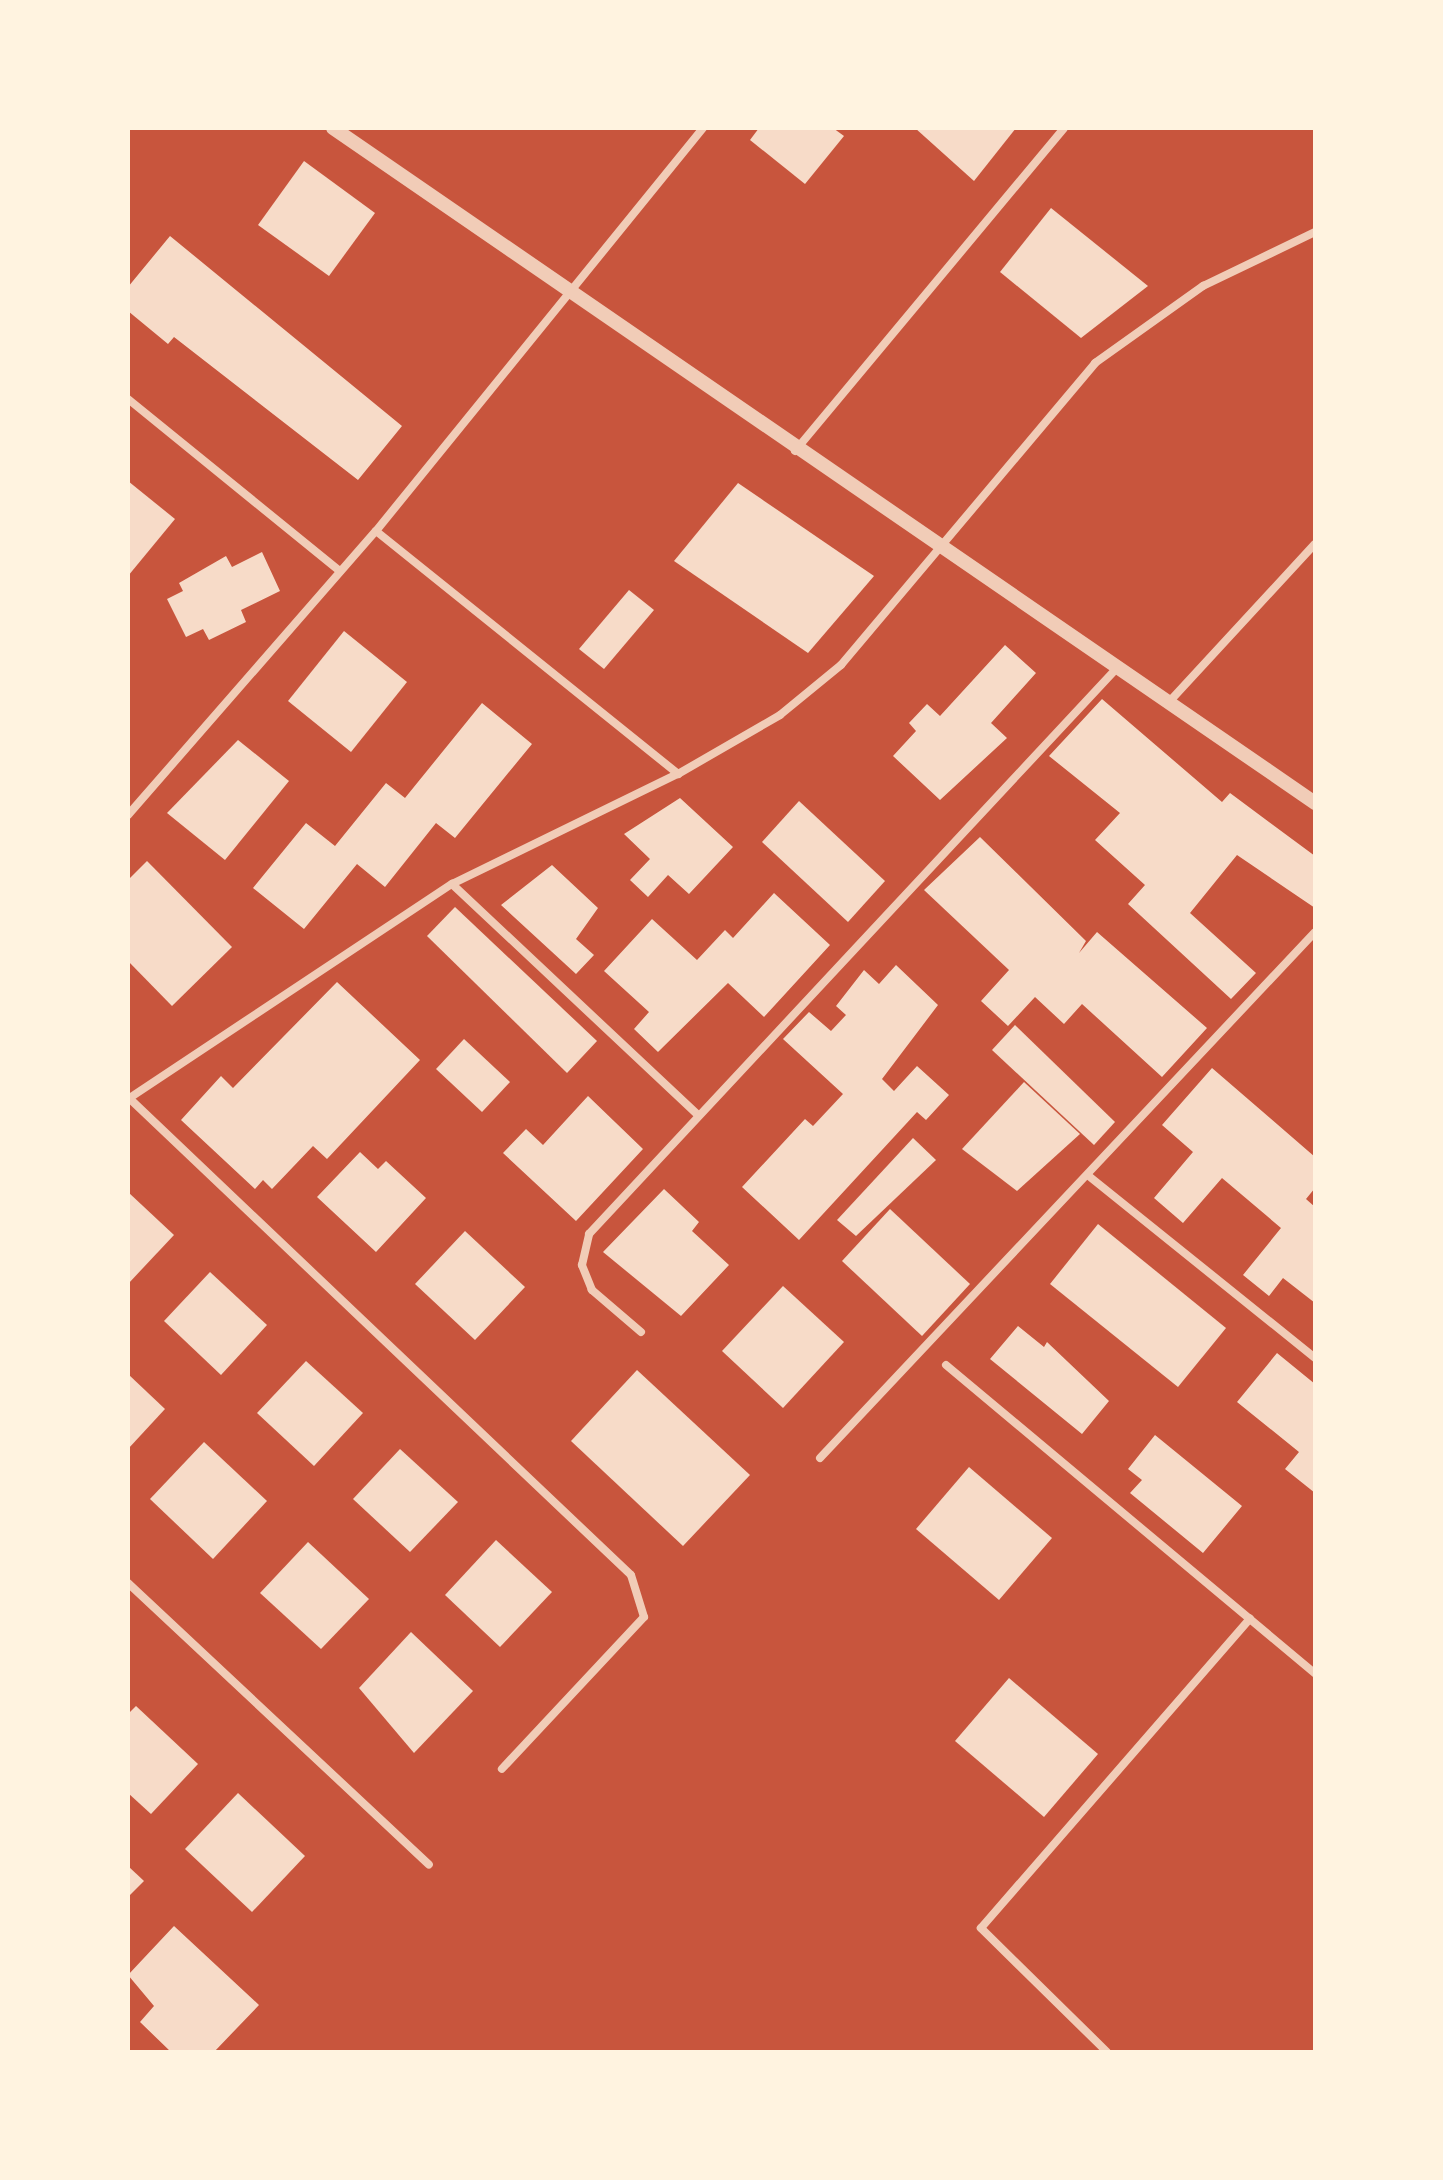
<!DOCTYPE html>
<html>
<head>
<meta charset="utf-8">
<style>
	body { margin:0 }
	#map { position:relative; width:1443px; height:2180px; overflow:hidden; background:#c8553d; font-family:"Roboto Condensed",sans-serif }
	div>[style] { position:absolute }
	.building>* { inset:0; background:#f7dbc8 }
	.minor>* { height:8px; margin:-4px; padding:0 4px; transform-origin:4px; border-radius:4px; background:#f1ccb7 }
	.tertiary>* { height:14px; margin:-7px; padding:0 7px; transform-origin:7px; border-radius:7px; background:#f1ccb7 }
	span { translate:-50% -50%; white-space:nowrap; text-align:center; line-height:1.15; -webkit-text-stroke:6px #fff3e0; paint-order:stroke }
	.frame { position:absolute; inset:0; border:130px solid #fff3e0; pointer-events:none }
</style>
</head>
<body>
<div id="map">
	<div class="building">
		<div style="clip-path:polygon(759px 128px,833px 128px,844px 136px,805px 184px,750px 140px)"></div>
		<div style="clip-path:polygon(915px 128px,1016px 128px,974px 181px)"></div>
		<div style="clip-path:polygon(304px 161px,375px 213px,329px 276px,258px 225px)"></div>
		<div style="clip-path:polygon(1051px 208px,1148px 286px,1081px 338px,1000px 272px)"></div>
		<div style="clip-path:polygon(170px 236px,402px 426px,358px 480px,174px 337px,168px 344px,128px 311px,128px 287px)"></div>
		<div style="clip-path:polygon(128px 481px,175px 519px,128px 576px)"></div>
		<div style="clip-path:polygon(738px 483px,874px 576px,808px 653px,674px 561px)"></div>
		<div style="clip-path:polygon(262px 552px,280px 591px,241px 610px,246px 622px,209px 640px,203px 629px,186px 637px,167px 599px,183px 591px,179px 583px,226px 556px,232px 567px)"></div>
		<div style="clip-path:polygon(629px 590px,654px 610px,604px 669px,579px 649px)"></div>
		<div style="clip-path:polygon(344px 631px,407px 682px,351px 752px,288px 701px)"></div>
		<div style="clip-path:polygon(1005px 645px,1036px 673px,991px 723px,1007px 738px,940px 800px,893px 756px,916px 731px,909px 723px,927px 704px,940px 716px)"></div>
		<div style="clip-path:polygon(1102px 699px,1222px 802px,1230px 793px,1315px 856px,1315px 908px,1237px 855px,1190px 913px,1256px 973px,1231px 999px,1128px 904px,1145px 885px,1095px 840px,1120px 813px,1049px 756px)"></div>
		<div style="clip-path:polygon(482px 703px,532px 744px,455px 838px,436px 823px,385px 887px,357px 864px,304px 929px,253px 888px,306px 823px,335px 846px,386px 783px,405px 798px)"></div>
		<div style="clip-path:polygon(238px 740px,289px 781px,225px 860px,167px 813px)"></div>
		<div style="clip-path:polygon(680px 798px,733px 847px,689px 894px,668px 875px,648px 897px,630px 880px,650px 859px,624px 834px)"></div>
		<div style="clip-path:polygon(799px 801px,885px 881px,848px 922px,762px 842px)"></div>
		<div style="clip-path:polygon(980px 837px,1086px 941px,1079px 953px,1097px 932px,1207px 1028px,1162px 1077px,1082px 1004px,1064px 1024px,1035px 997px,1008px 1026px,981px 1001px,1009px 970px,924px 890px)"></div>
		<div style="clip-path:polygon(147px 861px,232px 947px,172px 1006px,128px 961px,128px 880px)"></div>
		<div style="clip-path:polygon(552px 865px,598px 908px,576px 939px,594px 955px,576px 974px,501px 905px)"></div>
		<div style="clip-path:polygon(774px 893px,830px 945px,764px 1017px,728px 983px,658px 1052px,634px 1029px,649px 1012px,604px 971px,652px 919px,697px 960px,725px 930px,733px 938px)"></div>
		<div style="clip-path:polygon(455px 907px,597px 1041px,567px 1073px,427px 936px)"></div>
		<div style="clip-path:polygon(896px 965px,938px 1005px,882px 1079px,894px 1091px,917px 1066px,949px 1095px,926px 1120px,917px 1112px,799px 1240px,742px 1187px,805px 1119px,813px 1126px,843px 1094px,783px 1039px,809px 1012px,831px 1031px,846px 1015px,836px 1006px,864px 970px,879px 984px)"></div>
		<div style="clip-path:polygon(337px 982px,420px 1060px,327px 1159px,313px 1146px,272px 1189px,263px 1180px,255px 1189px,181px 1120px,221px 1076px,233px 1088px)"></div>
		<div style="clip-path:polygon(1015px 1025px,1115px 1122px,1094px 1145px,992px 1050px)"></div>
		<div style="clip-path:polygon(464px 1039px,510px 1082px,482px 1112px,436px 1069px)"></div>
		<div style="clip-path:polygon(1212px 1068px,1315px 1157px,1315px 1188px,1306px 1199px,1315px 1207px,1315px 1303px,1283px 1278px,1269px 1296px,1243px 1275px,1281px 1228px,1222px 1178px,1183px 1223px,1154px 1198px,1193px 1152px,1162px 1125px)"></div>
		<div style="clip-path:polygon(1024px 1082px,1080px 1134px,1017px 1191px,962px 1149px)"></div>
		<div style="clip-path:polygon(588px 1096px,643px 1149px,576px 1221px,503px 1153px,526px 1129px,543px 1145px)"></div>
		<div style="clip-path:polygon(913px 1138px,936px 1160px,856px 1236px,837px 1220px)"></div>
		<div style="clip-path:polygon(360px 1152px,378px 1169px,386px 1161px,426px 1198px,376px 1252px,317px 1197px)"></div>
		<div style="clip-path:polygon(664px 1189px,699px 1222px,692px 1231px,729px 1265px,681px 1316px,603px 1252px)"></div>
		<div style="clip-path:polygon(128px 1192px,174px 1235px,128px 1284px)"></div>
		<div style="clip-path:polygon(890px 1209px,970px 1284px,922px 1336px,842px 1261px)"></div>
		<div style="clip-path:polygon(1098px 1224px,1226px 1328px,1178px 1387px,1050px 1284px)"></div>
		<div style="clip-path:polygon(465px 1231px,525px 1287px,475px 1340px,415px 1284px)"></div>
		<div style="clip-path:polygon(210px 1272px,267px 1325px,221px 1375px,164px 1321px)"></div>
		<div style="clip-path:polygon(783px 1286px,844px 1342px,783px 1408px,722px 1351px)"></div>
		<div style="clip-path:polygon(1018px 1326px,1044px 1347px,1047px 1342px,1109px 1401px,1082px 1434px,990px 1359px)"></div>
		<div style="clip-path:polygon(1277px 1353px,1315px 1384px,1315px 1493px,1285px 1469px,1299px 1452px,1237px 1402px)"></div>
		<div style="clip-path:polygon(306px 1361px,363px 1413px,314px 1466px,257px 1413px)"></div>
		<div style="clip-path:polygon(637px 1370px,750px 1475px,683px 1546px,571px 1441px)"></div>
		<div style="clip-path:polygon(128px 1374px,165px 1409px,128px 1449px)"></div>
		<div style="clip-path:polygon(1155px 1435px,1242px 1506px,1203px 1553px,1130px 1493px,1142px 1480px,1128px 1469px)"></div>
		<div style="clip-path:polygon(204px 1442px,267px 1501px,213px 1559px,150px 1499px)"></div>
		<div style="clip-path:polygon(400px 1449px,458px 1502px,410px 1552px,353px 1499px)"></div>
		<div style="clip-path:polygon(969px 1467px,1052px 1538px,999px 1600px,916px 1529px)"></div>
		<div style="clip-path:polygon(496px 1540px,552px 1592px,500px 1647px,445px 1595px)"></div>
		<div style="clip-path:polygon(308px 1542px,369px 1599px,321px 1649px,260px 1593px)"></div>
		<div style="clip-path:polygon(411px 1632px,473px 1691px,414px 1753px,359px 1688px)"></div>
		<div style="clip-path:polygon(1009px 1678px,1098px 1754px,1044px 1817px,955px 1741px)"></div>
		<div style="clip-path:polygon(136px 1706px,198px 1764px,151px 1814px,128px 1793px,128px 1714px)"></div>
		<div style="clip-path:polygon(238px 1793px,305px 1856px,252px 1912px,185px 1849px)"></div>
		<div style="clip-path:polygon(128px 1866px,144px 1881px,128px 1897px)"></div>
		<div style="clip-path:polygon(174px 1926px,259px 2005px,214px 2052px,171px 2052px,140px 2022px,154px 2006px,128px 1975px)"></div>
	</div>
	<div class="minor">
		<div style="left:128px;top:399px;width:273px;rotate:39.1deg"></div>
		<div style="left:795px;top:451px;width:420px;rotate:-50.2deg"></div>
		<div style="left:376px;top:531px;width:388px;rotate:38.8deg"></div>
		<div style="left:1169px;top:702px;width:215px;rotate:-47.3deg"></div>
		<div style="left:128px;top:815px;width:377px;rotate:-48.9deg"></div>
		<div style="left:376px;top:531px;width:519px;rotate:-50.94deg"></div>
		<div style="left:452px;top:884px;width:336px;rotate:43.2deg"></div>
		<div style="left:129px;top:1098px;width:692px;rotate:43.54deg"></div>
		<div style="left:631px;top:1575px;width:44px;rotate:72.8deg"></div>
		<div style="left:644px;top:1617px;width:208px;rotate:133.1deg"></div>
		<div style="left:128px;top:1099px;width:389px;rotate:-33.6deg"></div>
		<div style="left:452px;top:884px;width:251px;rotate:-26deg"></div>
		<div style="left:678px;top:774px;width:118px;rotate:-30deg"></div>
		<div style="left:780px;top:715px;width:79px;rotate:-39.3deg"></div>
		<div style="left:841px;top:665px;width:395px;rotate:-49.9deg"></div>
		<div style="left:1095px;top:363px;width:133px;rotate:-35.5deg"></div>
		<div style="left:1203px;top:286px;width:124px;rotate:-25.7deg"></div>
		<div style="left:1090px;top:1177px;width:289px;rotate:38.8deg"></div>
		<div style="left:641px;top:1332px;width:65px;rotate:-139.4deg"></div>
		<div style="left:592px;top:1290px;width:27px;rotate:-112deg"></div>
		<div style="left:582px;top:1265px;width:32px;rotate:-77deg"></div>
		<div style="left:589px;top:1234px;width:775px;rotate:-46.99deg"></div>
		<div style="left:946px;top:1365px;width:481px;rotate:39.9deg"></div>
		<div style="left:820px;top:1458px;width:722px;rotate:-46.74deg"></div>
		<div style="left:128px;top:1583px;width:412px;rotate:43.1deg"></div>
		<div style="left:1107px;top:2052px;width:177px;rotate:-135.5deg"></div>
		<div style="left:981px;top:1928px;width:410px;rotate:-49deg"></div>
	</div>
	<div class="tertiary">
		<div style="left:333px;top:128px;width:1192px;rotate:34.5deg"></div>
	</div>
	<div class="frame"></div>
</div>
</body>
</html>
